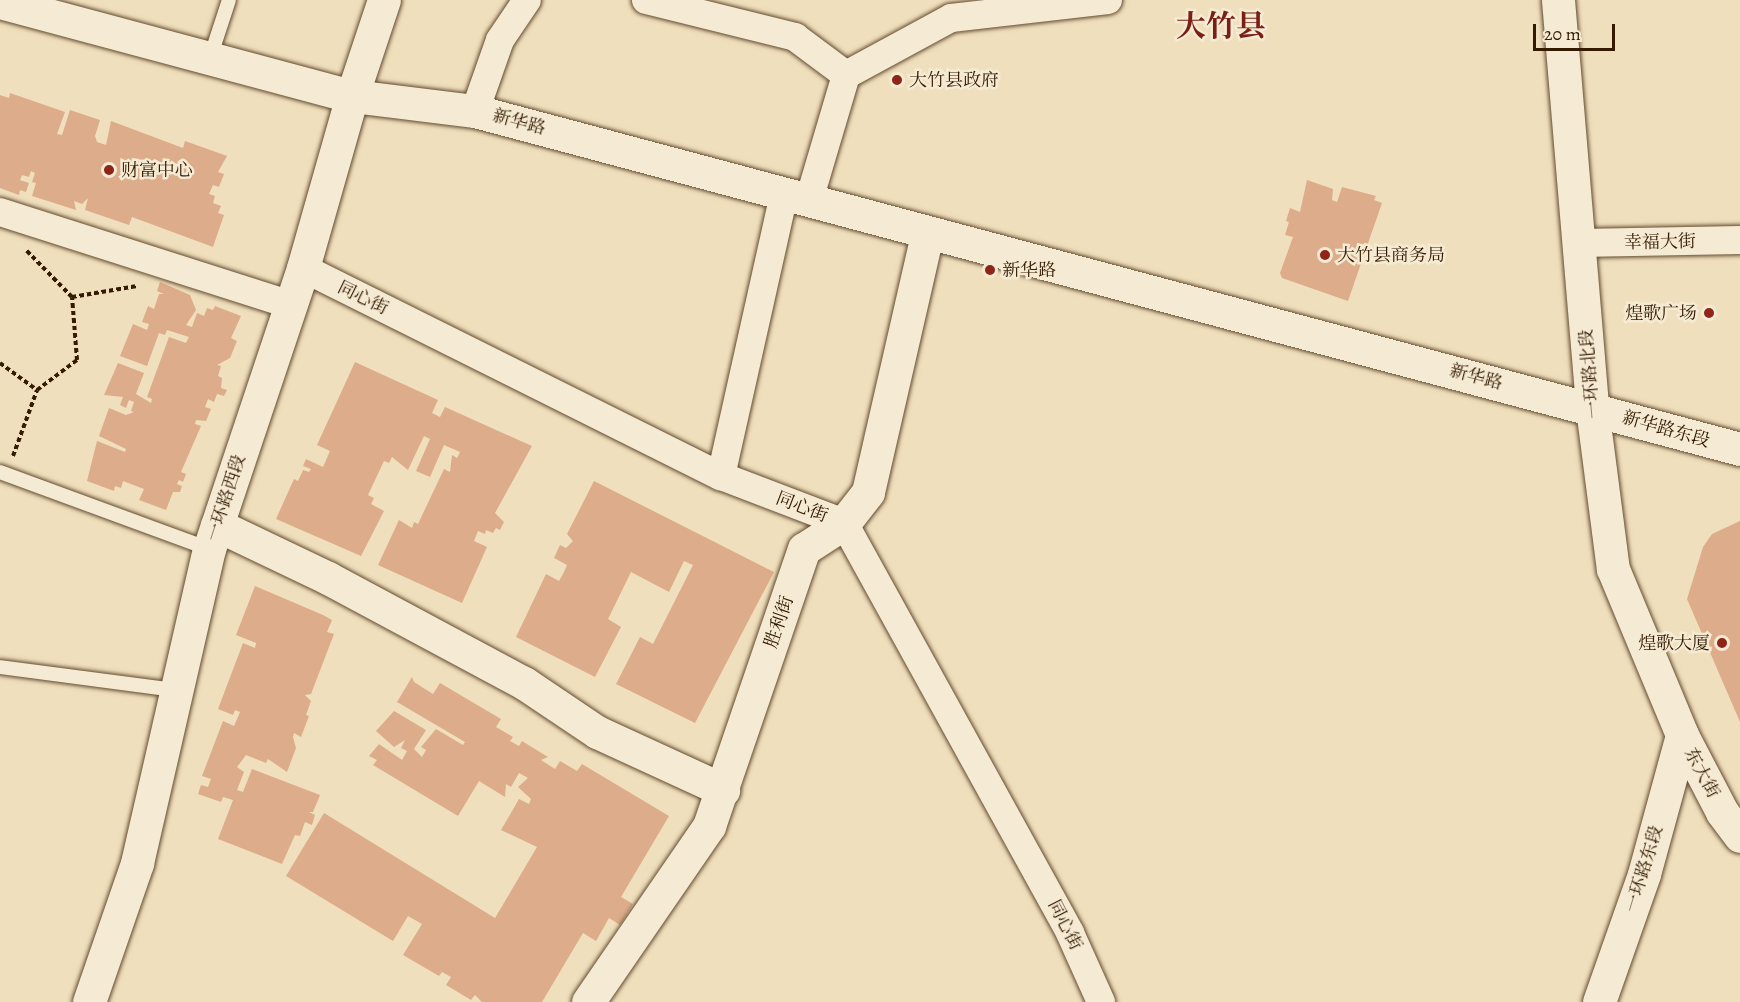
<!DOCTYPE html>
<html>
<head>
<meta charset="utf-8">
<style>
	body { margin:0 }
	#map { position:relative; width:1740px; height:1002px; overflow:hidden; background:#f0dfbc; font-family:Alegreya,"Noto Serif SC",serif }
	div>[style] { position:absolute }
	.building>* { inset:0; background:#ddac8a }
	.path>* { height:4px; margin-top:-2px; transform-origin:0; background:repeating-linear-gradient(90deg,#331a00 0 4.5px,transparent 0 7.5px) }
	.roads { filter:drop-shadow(0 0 2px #624b2f) drop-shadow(0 0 2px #624b2f) }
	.lane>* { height:14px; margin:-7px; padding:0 7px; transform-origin:7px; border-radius:7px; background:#f5ead3 }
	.street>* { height:28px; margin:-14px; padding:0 14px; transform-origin:14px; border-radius:14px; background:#f5ead3 }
	.secondary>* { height:33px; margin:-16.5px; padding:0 16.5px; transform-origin:16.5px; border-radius:16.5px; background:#f5ead3 }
	.dots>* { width:16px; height:16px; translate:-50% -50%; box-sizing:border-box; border:3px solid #f5ead3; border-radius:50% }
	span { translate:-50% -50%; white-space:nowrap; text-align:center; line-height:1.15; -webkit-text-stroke:5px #f5ead3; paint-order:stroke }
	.poi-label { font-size:18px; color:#331a00 }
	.left { translate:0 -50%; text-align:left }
	.right { translate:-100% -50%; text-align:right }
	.street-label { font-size:18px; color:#331a00 }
	.town-label { font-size:30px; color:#7a1f14; font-weight:700 }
	.scale { position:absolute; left:1533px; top:24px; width:82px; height:27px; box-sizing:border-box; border:3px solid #331a00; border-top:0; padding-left:8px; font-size:18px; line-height:21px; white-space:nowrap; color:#331a00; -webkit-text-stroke:4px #f5ead3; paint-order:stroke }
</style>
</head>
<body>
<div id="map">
	<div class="building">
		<div style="clip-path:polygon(10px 93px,65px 112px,57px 134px,62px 135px,70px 110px,100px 120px,95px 136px,97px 142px,106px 145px,111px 121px,183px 148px,185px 141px,227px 156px,218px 172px,224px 174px,219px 187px,213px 185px,209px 194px,215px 196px,213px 203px,221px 206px,218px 213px,224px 215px,213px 247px,132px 217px,129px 225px,85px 210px,88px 198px,82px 204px,74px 201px,76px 210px,32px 196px,36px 183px,32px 182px,35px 173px,31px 171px,29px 177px,22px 175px,20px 180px,29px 183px,26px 192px,20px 190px,19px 195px,0 188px,0 95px,9px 98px)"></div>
		<div style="clip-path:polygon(1307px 180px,1333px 189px,1332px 200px,1337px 202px,1342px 187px,1376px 196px,1374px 200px,1382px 203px,1348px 301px,1282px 278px,1280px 273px,1293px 237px,1285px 235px,1289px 222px,1286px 221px,1290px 208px,1300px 212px)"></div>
		<div style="clip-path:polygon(160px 282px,190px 295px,196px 310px,186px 325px,192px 327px,197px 313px,204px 316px,207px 308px,213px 310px,215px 306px,241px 316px,231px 338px,237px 341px,230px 358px,217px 365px,221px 366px,218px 376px,222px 378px,221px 388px,227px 390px,224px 396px,217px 394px,214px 402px,208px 399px,205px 407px,211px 409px,206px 421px,196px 420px,195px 424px,201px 426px,181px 472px,186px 474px,183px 482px,179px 480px,177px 484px,182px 486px,180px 492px,173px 492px,166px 510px,139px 500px,144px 489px,123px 481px,121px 488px,115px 486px,114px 491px,87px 481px,97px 441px,125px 452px,126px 449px,99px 436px,109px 408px,126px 415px,134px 412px,131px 411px,134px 402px,129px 400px,126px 408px,120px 405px,123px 397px,104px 395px,118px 363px,144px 373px,136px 394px,151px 403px,152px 399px,147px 397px,169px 337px,186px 343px,189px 337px,167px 330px,165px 335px,159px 333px,147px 366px,120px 356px,133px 324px,147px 330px,149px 324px,142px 322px,148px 306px,154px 309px,159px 294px,164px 294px,157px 291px)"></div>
		<div style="clip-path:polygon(355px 362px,438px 400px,432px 413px,440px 417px,445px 407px,532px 446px,495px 513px,504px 522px,500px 530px,496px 528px,493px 533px,486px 530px,485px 534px,478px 531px,474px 541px,487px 547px,462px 603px,378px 565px,399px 520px,412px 528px,414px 522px,418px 524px,444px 469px,450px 472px,452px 455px,457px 458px,460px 452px,444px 445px,430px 477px,416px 471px,430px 439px,424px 436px,408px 470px,392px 457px,389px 463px,384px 461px,368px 495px,374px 498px,371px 504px,384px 511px,361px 556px,276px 519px,294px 479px,298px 481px,303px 470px,309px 472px,311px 469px,303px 466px,306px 459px,323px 467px,330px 451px,317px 445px)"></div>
		<div style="clip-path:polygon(594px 481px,774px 572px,695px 723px,616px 684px,640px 637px,653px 644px,693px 565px,684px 561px,669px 592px,631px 572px,608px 619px,621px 627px,595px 677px,516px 637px,546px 574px,559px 581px,563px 574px,567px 565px,554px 558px,560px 545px,566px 548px,573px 541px,567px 534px)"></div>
		<div style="clip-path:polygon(1740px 521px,1740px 722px,1687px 599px,1703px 547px,1712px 534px)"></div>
		<div style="clip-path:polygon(255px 586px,323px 615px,332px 620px,327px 632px,334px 634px,311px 694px,305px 695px,311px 701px,306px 715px,309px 716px,301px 737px,294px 733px,293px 737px,296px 748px,287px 772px,268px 759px,266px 763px,246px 755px,237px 767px,244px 772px,237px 790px,243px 792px,252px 769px,320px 795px,313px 812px,309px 812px,315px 815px,312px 825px,305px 822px,300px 836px,295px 835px,282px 864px,218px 839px,233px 800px,223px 797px,221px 802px,198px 794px,201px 785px,208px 787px,211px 779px,202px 776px,223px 721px,234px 726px,240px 712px,235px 710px,233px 715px,218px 709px,243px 643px,255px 648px,256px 643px,236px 635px)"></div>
		<div style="clip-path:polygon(412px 677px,414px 682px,433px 694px,440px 683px,501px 719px,496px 727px,513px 737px,510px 741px,519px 746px,522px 741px,548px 757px,541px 760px,555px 769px,560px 761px,577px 771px,582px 764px,669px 816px,621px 897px,633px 904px,620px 925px,609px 918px,596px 941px,583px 933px,542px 1002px,482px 1002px,475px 995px,471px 1000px,446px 985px,451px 977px,442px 972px,439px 976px,403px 955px,422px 924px,408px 916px,393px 941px,286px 876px,324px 813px,495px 918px,537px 847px,501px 830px,519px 799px,529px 804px,531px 799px,518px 787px,528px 778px,519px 773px,511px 787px,506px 784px,505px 797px,479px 781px,458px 816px,373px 765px,377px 760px,369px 756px,379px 744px,402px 760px,407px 751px,401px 748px,405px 740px,394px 747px,376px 731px,394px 711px,426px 730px,414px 749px,422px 757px,426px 750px,421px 747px,436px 729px,463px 745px,465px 742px,397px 702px)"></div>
	</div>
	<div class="path">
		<div style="left:72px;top:297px;width:66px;rotate:-9.6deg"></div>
		<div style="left:0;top:363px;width:46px;rotate:36.1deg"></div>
		<div style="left:13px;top:456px;width:70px;rotate:-70deg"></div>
		<div style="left:37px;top:390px;width:50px;rotate:-36.9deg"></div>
		<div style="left:77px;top:360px;width:63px;rotate:-94.5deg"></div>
		<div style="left:72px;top:297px;width:66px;rotate:-134.4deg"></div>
	</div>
	<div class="roads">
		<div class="lane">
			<div style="left:210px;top:58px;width:61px;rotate:-71.9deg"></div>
			<div style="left:0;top:472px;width:223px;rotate:20.2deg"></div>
			<div style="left:0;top:667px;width:177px;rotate:7.5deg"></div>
		</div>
		<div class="street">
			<div style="left:646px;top:0;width:154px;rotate:13.9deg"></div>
			<div style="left:795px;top:37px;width:64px;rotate:36.7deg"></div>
			<div style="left:475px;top:111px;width:75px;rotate:-70.6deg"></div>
			<div style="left:500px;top:40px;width:48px;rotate:-56deg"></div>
			<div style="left:809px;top:200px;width:130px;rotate:-73.5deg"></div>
			<div style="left:846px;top:75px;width:119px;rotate:-28.5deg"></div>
			<div style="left:951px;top:18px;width:158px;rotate:-6.5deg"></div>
			<div style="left:0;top:212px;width:305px;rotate:17.7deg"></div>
			<div style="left:1580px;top:243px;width:160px;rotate:-1.1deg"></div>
			<div style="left:303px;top:268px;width:467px;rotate:26.5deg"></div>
			<div style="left:721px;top:476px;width:132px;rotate:20.9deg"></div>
			<div style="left:844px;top:523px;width:468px;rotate:61.1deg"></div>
			<div style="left:1070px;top:933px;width:76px;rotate:65.8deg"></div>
			<div style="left:721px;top:476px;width:290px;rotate:-77.4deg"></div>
		</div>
		<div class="secondary">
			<div style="left:1558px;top:0;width:409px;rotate:85.2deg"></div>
			<div style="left:1592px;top:408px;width:162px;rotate:82.6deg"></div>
			<div style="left:1613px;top:569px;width:180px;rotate:67.4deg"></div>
			<div style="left:1682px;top:735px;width:87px;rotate:62.5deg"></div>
			<div style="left:1722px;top:812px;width:30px;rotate:53deg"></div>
			<div style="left:0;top:2px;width:364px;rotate:15deg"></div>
			<div style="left:352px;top:96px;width:124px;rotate:7deg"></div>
			<div style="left:475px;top:111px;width:1309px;rotate:14.96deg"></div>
			<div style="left:217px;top:525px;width:123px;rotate:25.5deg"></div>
			<div style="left:328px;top:578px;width:222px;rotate:28.2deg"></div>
			<div style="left:524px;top:683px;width:88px;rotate:33.9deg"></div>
			<div style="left:597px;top:732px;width:139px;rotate:24.7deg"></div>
			<div style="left:89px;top:1002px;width:147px;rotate:-70.9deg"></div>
			<div style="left:137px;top:863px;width:322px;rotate:-77.1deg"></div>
			<div style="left:209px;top:549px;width:296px;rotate:-71.5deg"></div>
			<div style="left:303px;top:268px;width:179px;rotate:-74.1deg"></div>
			<div style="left:352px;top:96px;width:101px;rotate:-71.6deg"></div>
			<div style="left:588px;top:1002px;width:214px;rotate:-55.5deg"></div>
			<div style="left:709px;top:826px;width:293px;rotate:-71.1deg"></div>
			<div style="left:804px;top:549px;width:48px;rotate:-33deg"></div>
			<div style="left:844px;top:523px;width:39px;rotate:-52deg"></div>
			<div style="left:868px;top:492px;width:265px;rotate:-77.1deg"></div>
			<div style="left:1599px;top:1002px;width:136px;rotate:-70.6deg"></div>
			<div style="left:1644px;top:874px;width:144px;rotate:-74.7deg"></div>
		</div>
	</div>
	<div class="dots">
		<div style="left:897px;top:80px;background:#8f2418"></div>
		<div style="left:109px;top:170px;background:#8f2418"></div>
		<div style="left:1325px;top:255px;background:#8f2418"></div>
		<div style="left:990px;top:270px;background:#8f2418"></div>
		<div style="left:1709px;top:313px;background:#8f2418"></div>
		<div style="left:1722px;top:643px;background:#8f2418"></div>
	</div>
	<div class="poi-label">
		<span class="left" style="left:909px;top:80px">大竹县政府</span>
		<span class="left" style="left:121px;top:170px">财富中心</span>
		<span class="left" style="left:1337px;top:255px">大竹县商务局</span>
		<span class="left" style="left:1002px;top:270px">新华路</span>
		<span class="right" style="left:1697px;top:313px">煌歌广场</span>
		<span class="right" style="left:1710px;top:643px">煌歌大厦</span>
	</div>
	<div class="street-label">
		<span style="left:519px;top:122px;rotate:15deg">新华路</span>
		<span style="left:1660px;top:242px;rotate:-1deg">幸福大街</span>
		<span style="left:363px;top:298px;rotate:26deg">同心街</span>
		<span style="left:1590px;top:374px;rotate:-95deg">一环路北段</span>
		<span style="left:1476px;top:377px;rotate:15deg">新华路</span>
		<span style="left:1666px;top:429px;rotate:16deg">新华路东段</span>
		<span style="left:226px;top:498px;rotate:-72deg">一环路西段</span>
		<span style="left:802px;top:507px;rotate:21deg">同心街</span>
		<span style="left:779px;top:622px;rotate:-71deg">胜利街</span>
		<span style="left:1702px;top:773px;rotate:62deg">东大街</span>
		<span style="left:1644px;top:869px;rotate:-73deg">一环路东段</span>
		<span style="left:1065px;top:925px;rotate:63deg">同心街</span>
	</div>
	<div class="town-label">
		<span style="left:1221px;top:26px">大竹县</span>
	</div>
	<div class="scale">20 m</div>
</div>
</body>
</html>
